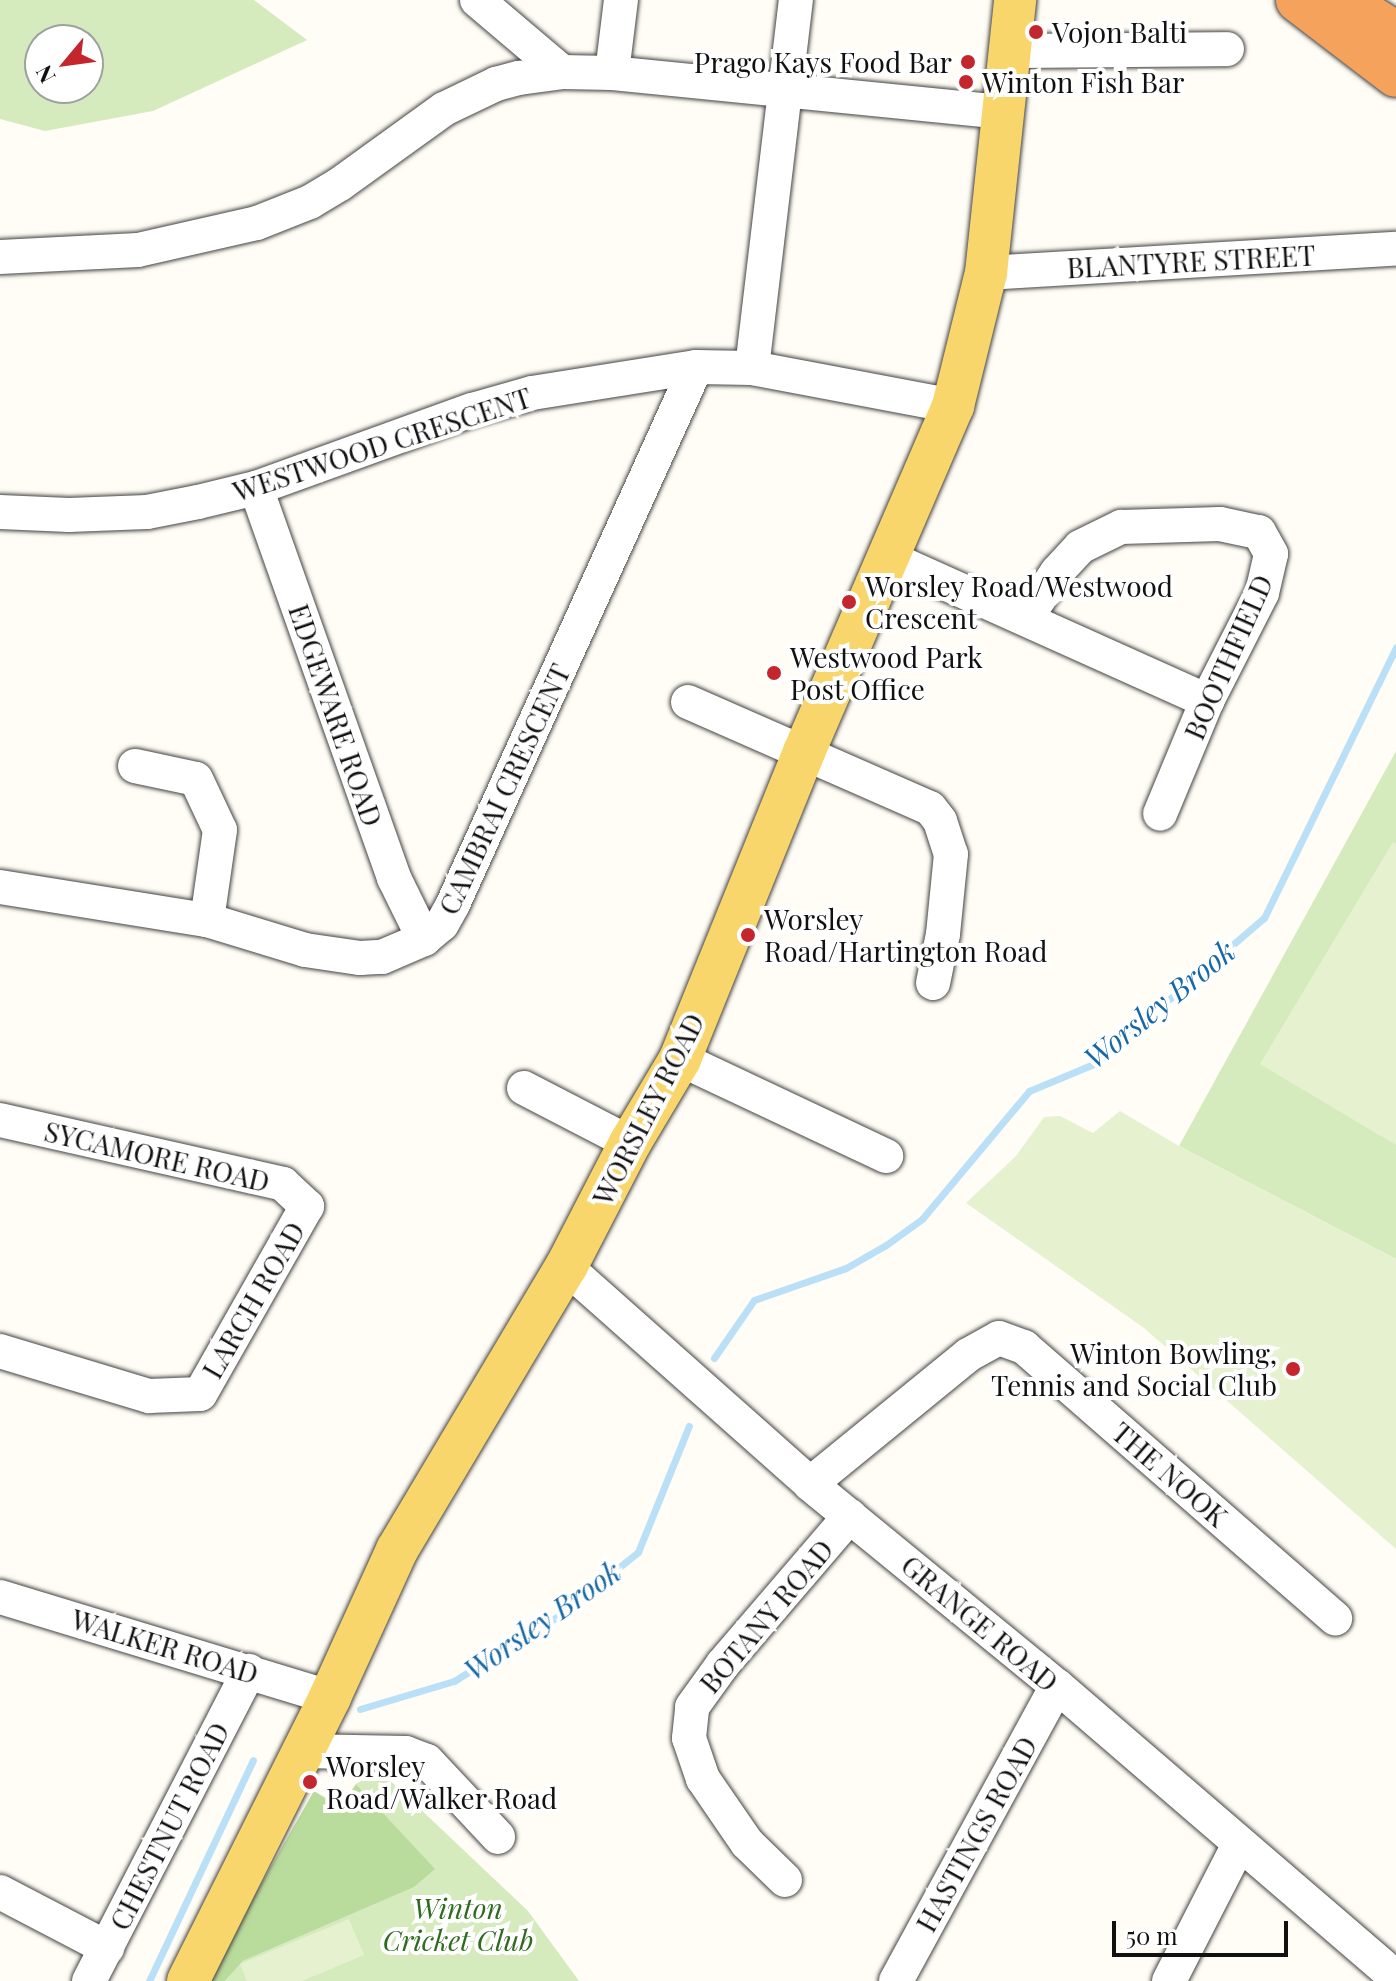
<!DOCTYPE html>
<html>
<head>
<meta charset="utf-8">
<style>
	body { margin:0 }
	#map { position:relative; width:1396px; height:1981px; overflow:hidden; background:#fffdf5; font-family:"Playfair Display",serif }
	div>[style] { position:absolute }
	.green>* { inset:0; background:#d5ebbd }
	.forest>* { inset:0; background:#b9dc9c }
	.pitch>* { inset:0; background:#e6f2cf }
	.stream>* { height:7px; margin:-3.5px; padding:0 3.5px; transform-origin:3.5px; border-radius:3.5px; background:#b9e0f7 }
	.roads { filter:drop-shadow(0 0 2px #444) drop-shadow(0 0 2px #444) }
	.minor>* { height:34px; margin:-17px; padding:0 17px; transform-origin:17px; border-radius:17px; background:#fff }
	.major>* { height:42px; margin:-21px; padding:0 21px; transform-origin:21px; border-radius:21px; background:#f9d66b }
	.highway>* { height:44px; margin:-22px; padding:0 22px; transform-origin:22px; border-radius:22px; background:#f5a25d }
	.dots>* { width:22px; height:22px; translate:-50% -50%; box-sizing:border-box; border:4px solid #fff; border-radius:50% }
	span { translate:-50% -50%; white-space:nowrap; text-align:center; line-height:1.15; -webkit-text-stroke:8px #fff; paint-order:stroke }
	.poi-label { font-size:28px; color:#111 }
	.left { translate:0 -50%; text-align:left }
	.right { translate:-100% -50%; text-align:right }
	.street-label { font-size:28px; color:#111 }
	.park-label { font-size:28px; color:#2f6b1f; font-style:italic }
	.water-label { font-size:30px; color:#1768a6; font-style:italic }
	.north { position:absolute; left:24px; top:24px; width:80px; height:80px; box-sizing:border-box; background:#fff; border:2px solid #a0a0a0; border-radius:50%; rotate:241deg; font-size:22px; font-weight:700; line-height:32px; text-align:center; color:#111 }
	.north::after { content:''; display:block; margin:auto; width:28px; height:36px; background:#c4262e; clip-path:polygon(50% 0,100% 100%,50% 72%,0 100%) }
	.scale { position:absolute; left:1112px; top:1921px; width:176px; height:36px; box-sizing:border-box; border:4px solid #111; border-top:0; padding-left:10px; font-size:24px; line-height:28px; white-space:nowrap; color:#111; -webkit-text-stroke:6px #fff; paint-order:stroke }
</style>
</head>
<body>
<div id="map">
	<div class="green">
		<div style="clip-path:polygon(evenodd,0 0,254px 0,307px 40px,153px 111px,45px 131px,0 119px,0 0,40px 40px,88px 40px,88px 88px,40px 88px,40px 40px)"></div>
		<div style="clip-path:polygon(1396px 751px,1396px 1259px,1179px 1146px)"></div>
		<div style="clip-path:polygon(379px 1770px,528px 1911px,579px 1981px,225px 1981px,243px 1961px,413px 1887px,434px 1869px,356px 1784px)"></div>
	</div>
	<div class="forest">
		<div style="clip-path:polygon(356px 1784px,435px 1869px,414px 1887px,243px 1961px,225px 1981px,206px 1981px,314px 1791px,340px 1807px)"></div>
	</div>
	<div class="pitch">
		<div style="clip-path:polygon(1393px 842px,1396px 844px,1396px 1145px,1260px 1064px)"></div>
		<div style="clip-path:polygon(1120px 1111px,1179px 1146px,1396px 1259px,1396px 1549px,1144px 1328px,966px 1203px,1016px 1156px,1044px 1117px,1060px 1116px,1093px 1133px)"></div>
		<div style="clip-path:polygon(349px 1919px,364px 1955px,302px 1981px,247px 1981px,240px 1964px)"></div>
	</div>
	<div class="stream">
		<div style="left:714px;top:1358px;width:70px;rotate:-55.4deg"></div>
		<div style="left:754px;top:1300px;width:97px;rotate:-19.2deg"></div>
		<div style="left:846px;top:1268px;width:46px;rotate:-29.9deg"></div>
		<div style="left:886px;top:1245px;width:44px;rotate:-35.8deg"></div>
		<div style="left:922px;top:1219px;width:167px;rotate:-50.1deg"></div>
		<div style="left:1029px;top:1091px;width:70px;rotate:-22.6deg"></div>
		<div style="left:1094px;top:1064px;width:224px;rotate:-40.7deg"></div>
		<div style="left:1264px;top:918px;width:301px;rotate:-64deg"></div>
		<div style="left:360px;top:1709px;width:98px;rotate:-16.6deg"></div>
		<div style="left:454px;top:1681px;width:121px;rotate:-31.9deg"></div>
		<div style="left:557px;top:1617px;width:104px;rotate:-38.7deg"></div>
		<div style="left:638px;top:1552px;width:136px;rotate:-68deg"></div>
		<div style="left:149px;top:1981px;width:244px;rotate:-64.8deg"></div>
	</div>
	<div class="roads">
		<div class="minor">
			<div style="left:477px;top:0;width:111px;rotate:40.3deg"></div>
			<div style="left:1008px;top:51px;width:219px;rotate:-0.5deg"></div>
			<div style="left:612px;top:73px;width:74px;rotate:-83deg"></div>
			<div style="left:0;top:257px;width:138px;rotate:-2.9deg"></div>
			<div style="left:138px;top:250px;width:122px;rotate:-12.8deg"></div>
			<div style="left:257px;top:223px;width:57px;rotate:-21.6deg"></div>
			<div style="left:310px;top:202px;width:35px;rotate:-31deg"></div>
			<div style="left:340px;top:184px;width:128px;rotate:-35.8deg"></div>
			<div style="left:444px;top:109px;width:58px;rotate:-25.7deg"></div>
			<div style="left:496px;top:84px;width:24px;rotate:-15deg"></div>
			<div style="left:519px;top:78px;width:43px;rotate:-7.9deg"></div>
			<div style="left:562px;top:72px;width:50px;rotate:1.1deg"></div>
			<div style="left:612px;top:73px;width:394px;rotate:5.7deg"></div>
			<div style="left:986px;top:273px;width:411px;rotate:-3.4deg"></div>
			<div style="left:752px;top:368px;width:371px;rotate:-83.2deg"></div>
			<div style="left:256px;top:488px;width:414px;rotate:70.5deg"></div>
			<div style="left:394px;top:878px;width:68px;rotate:63.8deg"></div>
			<div style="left:0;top:512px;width:69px;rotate:2.5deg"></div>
			<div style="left:69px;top:515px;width:78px;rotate:-2.2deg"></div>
			<div style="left:147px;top:512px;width:52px;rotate:-11.1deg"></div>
			<div style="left:198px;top:502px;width:60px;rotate:-13.6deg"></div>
			<div style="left:256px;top:488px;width:230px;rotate:-19.9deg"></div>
			<div style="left:472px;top:410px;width:62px;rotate:-15.8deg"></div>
			<div style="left:532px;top:393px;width:166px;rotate:-9deg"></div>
			<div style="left:696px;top:367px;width:56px;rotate:1deg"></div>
			<div style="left:752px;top:368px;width:205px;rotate:10.7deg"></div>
			<div style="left:889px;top:558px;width:349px;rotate:24.2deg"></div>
			<div style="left:1026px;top:618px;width:55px;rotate:-56deg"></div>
			<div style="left:1057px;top:572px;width:34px;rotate:-47deg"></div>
			<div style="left:1080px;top:547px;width:46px;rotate:-26deg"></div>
			<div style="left:1121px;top:527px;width:99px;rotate:-1.7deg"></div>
			<div style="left:1220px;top:524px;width:40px;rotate:12deg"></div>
			<div style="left:1259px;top:532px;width:25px;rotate:61deg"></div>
			<div style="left:1271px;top:554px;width:40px;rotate:103deg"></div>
			<div style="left:1262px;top:593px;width:121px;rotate:117deg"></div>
			<div style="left:1207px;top:701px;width:122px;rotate:112.6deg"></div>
			<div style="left:688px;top:702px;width:264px;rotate:23.7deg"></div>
			<div style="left:930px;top:808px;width:16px;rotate:52deg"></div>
			<div style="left:940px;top:821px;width:35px;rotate:72deg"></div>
			<div style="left:951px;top:854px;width:80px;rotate:95.7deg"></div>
			<div style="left:943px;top:934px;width:50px;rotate:101.5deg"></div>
			<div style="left:135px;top:766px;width:62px;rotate:12deg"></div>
			<div style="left:196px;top:779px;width:56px;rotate:64.8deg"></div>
			<div style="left:220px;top:830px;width:91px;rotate:98.2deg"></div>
			<div style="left:0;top:887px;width:210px;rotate:9.1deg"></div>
			<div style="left:207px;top:920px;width:102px;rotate:17deg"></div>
			<div style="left:305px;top:950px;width:56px;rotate:8.3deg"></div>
			<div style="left:360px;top:958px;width:22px;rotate:-3deg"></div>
			<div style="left:382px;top:957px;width:46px;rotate:-23.2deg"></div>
			<div style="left:424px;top:939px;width:23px;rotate:-40deg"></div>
			<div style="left:442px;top:924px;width:23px;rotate:-61deg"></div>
			<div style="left:453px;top:904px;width:589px;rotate:-65.65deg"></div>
			<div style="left:680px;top:1059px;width:228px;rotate:25.2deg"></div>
			<div style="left:524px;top:1088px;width:119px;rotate:27.4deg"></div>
			<div style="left:0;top:1120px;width:290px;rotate:12.7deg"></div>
			<div style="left:283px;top:1184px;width:33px;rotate:43deg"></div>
			<div style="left:307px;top:1206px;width:216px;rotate:119.6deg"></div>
			<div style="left:200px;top:1394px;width:51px;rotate:177.8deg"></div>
			<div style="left:149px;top:1396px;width:156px;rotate:-163.2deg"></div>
			<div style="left:566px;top:1267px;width:327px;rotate:41.6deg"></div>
			<div style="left:810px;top:1484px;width:319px;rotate:39.3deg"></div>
			<div style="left:1057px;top:1686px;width:447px;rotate:40.7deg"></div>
			<div style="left:810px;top:1484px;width:204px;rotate:-39.2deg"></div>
			<div style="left:968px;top:1355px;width:35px;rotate:-29deg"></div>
			<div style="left:999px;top:1338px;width:27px;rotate:20deg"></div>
			<div style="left:1024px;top:1347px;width:413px;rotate:41.1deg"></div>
			<div style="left:0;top:1597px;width:345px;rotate:16.9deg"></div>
			<div style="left:301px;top:1751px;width:105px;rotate:1.1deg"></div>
			<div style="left:406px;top:1753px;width:22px;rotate:21deg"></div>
			<div style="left:427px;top:1761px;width:104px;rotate:46.9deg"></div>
			<div style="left:785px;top:1880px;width:53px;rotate:-135.8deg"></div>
			<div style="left:747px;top:1843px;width:78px;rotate:-124.5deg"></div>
			<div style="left:703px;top:1779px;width:43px;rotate:-108.9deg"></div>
			<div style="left:689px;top:1738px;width:31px;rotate:-84deg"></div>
			<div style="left:692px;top:1707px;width:53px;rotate:-54.2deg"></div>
			<div style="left:723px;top:1664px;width:195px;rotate:-49.4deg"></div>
			<div style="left:0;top:1892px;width:121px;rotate:27.6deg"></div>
			<div style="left:89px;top:1981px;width:349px;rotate:-62.7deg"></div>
			<div style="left:896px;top:1981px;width:336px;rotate:-61.4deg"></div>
			<div style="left:1169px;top:1981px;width:154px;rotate:-62.9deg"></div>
		</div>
		<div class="major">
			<div style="left:188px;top:1981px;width:318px;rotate:-63.4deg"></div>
			<div style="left:330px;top:1697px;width:162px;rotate:-65.5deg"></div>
			<div style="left:397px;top:1550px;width:330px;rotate:-59.2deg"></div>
			<div style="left:566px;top:1267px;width:140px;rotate:-62.7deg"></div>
			<div style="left:630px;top:1143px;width:98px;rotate:-59.2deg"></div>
			<div style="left:680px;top:1059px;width:331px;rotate:-68deg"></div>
			<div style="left:804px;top:752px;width:377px;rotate:-66.7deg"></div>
			<div style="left:953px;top:406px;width:137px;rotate:-76.1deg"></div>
			<div style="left:986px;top:273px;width:275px;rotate:-83.9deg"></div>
		</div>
		<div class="highway">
			<div style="left:1298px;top:0;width:123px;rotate:37.4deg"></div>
			<div style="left:1343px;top:0;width:63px;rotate:32.7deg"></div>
		</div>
	</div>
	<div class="dots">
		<div style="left:1036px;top:32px;background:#c4262e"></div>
		<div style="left:968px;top:62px;background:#c4262e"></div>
		<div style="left:966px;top:82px;background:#c4262e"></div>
		<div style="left:849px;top:602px;background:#c4262e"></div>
		<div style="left:774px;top:673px;background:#c4262e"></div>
		<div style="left:748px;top:935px;background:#c4262e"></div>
		<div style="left:1293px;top:1369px;background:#c4262e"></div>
		<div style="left:310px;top:1782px;background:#c4262e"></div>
	</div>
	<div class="poi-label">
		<span class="left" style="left:1052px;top:32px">Vojon Balti</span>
		<span class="right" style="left:952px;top:62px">Prago Kays Food Bar</span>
		<span class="left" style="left:982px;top:82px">Winton Fish Bar</span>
		<span class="left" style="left:865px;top:602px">Worsley Road/Westwood<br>Crescent</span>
		<span class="left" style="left:790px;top:673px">Westwood Park<br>Post Office</span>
		<span class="left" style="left:764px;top:935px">Worsley<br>Road/Hartington Road</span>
		<span class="right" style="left:1277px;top:1369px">Winton Bowling,<br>Tennis and Social Club</span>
		<span class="left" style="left:326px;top:1782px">Worsley<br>Road/Walker Road</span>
	</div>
	<div class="street-label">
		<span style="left:1191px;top:261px;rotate:-3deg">BLANTYRE STREET</span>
		<span style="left:382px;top:444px;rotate:-18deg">WESTWOOD CRESCENT</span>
		<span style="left:1228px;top:657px;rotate:-66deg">BOOTHFIELD</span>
		<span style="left:336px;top:715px;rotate:71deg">EDGEWARE ROAD</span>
		<span style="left:504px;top:789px;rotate:-65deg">CAMBRAI CRESCENT</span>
		<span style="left:648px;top:1109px;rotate:-63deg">WORSLEY ROAD</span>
		<span style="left:157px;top:1156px;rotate:13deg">SYCAMORE ROAD</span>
		<span style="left:253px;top:1300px;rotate:-60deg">LARCH ROAD</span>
		<span style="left:1170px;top:1474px;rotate:41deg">THE NOOK</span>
		<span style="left:766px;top:1616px;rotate:-50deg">BOTANY ROAD</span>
		<span style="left:980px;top:1623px;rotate:40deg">GRANGE ROAD</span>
		<span style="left:165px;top:1646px;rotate:17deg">WALKER ROAD</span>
		<span style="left:169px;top:1826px;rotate:-63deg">CHESTNUT ROAD</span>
		<span style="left:976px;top:1834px;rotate:-61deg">HASTINGS ROAD</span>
	</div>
	<div class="park-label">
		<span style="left:458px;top:1924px">Winton<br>Cricket Club</span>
	</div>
	<div class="water-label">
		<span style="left:1159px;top:1004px;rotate:-39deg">Worsley Brook</span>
		<span style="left:542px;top:1620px;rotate:-35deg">Worsley Brook</span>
	</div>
	<div class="north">N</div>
	<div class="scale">50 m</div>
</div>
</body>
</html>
